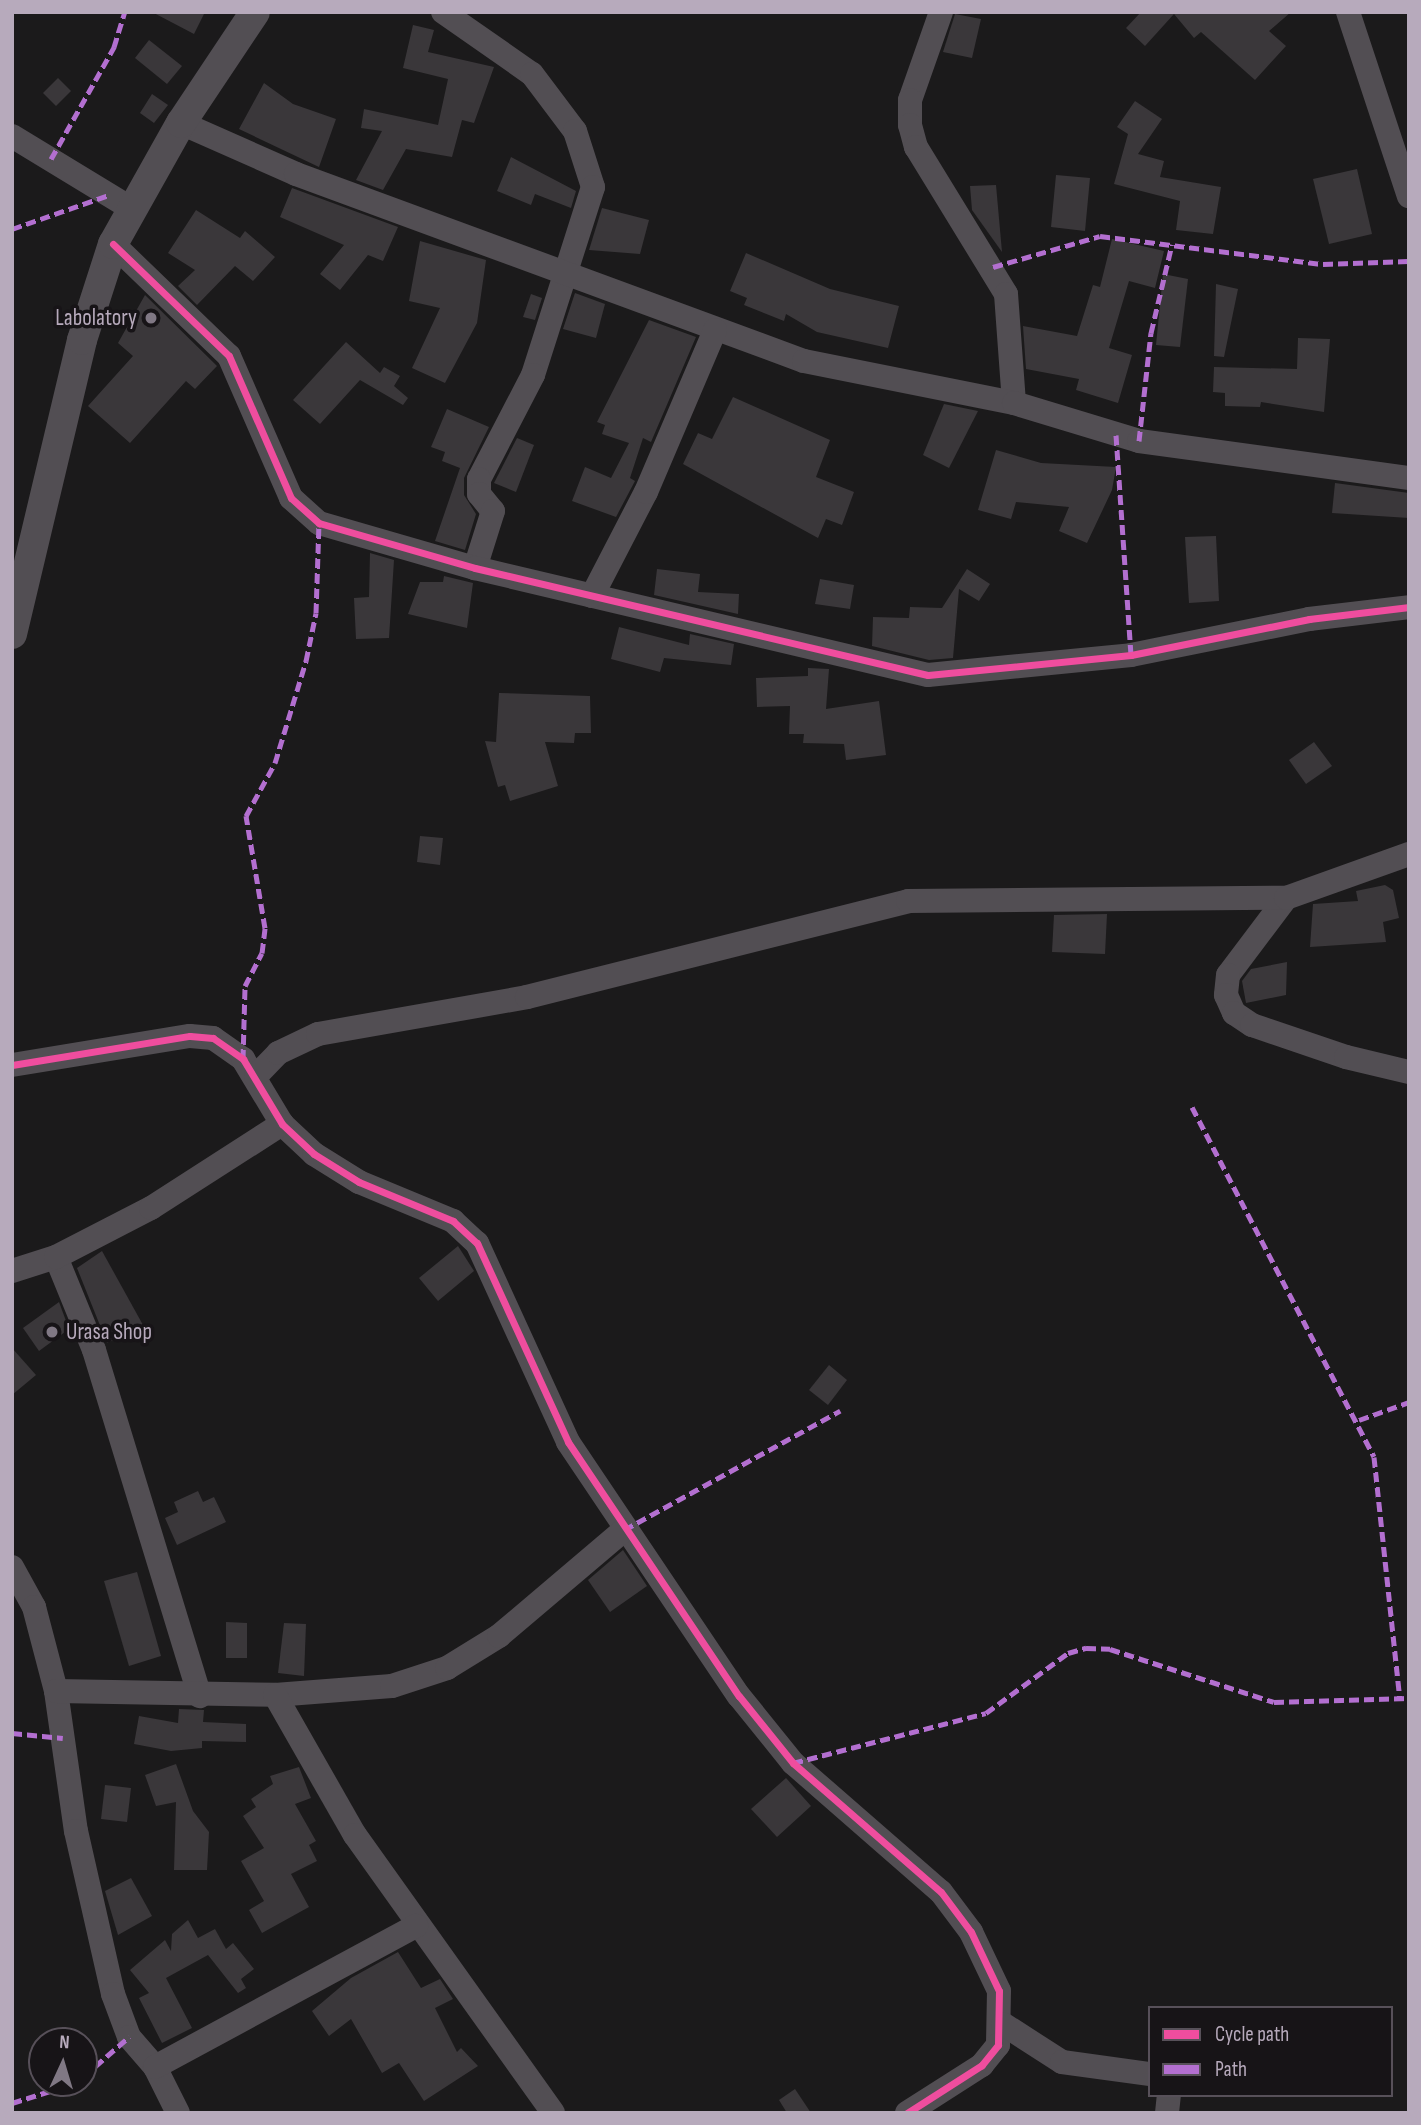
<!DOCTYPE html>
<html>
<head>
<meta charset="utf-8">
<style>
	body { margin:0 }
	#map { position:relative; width:1421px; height:2125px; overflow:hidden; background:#1b1a1b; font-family:"Sofia Sans Condensed",sans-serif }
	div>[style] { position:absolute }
	.building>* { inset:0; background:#3a373a }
	.minor>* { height:24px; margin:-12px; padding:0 12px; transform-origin:12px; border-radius:12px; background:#524e53 }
	.tertiary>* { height:30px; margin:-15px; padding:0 15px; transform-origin:15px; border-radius:15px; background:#524e53 }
	.quiet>* { height:5px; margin-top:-2.5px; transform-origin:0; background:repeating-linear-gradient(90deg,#b36fd0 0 10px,transparent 0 15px) }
	.cycleway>* { height:7px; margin:-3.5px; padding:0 3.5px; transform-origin:3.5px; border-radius:3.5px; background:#ef4d9e }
	.dots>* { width:19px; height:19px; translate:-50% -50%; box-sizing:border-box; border:4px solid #171417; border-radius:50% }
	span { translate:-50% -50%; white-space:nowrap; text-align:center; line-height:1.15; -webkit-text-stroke:7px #171417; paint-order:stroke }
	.poi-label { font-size:23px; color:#b7aabc }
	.right { translate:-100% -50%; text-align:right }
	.left { translate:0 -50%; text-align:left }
	.frame { position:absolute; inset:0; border:14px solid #b7aabc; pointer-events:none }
	.legend { position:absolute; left:1148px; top:2006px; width:245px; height:91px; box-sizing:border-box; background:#171417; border:2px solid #575059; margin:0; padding:9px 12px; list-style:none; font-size:21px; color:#b7aabc }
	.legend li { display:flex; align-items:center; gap:14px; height:35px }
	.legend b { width:35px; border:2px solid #575059 }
	.north { position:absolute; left:28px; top:2027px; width:70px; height:70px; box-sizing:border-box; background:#171417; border:2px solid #575059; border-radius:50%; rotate:4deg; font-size:19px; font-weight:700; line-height:28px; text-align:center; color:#b7aabc }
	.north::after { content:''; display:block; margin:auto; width:24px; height:32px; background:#807884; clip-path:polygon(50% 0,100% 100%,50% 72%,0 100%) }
</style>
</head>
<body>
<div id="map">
	<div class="building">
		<div style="clip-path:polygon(152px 12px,205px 12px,194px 34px)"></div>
		<div style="clip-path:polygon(1141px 12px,1291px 12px,1269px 31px,1286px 46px,1255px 80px,1201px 32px,1194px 38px,1174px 14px,1145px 46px,1126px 28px)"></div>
		<div style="clip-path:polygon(955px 14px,981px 19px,972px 58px,943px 52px)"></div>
		<div style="clip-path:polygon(413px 25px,434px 30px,428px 52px,494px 67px,474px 123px,462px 120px,452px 157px,406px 149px,383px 190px,356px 180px,382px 131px,361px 128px,364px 109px,438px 125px,448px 79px,403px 68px)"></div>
		<div style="clip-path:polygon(149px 40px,182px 66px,167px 84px,135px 58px)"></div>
		<div style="clip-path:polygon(58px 78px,71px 91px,56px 106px,43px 93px)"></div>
		<div style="clip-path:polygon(264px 83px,293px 104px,336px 119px,319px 167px,239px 129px)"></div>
		<div style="clip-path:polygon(152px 94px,168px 105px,154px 123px,140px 113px)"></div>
		<div style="clip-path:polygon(1135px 101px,1162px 119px,1138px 154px,1164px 161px,1160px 177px,1221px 187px,1213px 234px,1176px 230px,1180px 201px,1114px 184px,1128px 134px,1117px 127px)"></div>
		<div style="clip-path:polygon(511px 157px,576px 191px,571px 208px,535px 194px,531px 205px,497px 191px)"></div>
		<div style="clip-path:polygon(1357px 169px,1372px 234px,1329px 244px,1313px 179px)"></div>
		<div style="clip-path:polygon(1056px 175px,1090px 178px,1085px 231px,1051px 227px)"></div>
		<div style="clip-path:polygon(996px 185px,1002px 252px,972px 210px,970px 186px)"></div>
		<div style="clip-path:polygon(292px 188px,398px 227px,383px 261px,368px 255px,340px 290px,320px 274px,344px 245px,280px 217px)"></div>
		<div style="clip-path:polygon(602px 208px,649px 220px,640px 254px,589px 250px)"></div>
		<div style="clip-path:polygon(196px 210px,240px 238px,245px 231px,275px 257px,253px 281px,235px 266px,197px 305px,178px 286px,195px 270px,168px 253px)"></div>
		<div style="clip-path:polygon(1112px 239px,1164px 251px,1155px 288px,1129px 281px,1109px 348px,1132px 355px,1118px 403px,1076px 390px,1079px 379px,1026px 369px,1023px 326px,1077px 336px,1093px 285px,1100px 287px)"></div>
		<div style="clip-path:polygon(420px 241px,486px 260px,477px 323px,445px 383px,412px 368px,440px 308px,409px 301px)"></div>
		<div style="clip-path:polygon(746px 253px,830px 289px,899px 306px,888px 348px,817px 332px,786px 314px,784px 321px,744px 305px,747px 298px,730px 291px)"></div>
		<div style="clip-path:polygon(1163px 274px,1188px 279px,1180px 347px,1156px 345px)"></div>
		<div style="clip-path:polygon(1216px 284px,1238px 289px,1224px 357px,1214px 356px)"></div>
		<div style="clip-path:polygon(575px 293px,605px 304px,596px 338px,563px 329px)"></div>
		<div style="clip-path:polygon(531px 294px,542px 298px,535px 320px,523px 317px)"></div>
		<div style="clip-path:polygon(145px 295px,217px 366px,195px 389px,186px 381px,130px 443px,88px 406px,133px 356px,118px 343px)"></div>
		<div style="clip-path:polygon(649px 320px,696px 337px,651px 442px,643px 438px,630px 478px,635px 481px,616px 517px,572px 501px,585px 467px,611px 478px,629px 443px,602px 434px,605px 425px,597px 422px)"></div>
		<div style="clip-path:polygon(1298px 338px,1330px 339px,1324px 412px,1261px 402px,1260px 407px,1225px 406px,1225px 393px,1213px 392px,1214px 367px,1297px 369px)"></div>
		<div style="clip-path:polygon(346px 342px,380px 373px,384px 367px,400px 376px,394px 386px,408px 398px,403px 405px,360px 380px,320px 424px,293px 400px)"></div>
		<div style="clip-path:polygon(733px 397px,830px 440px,816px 477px,854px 492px,842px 525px,826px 519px,818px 538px,683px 464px,698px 433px,712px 439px)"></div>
		<div style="clip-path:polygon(944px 404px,978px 411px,949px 468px,923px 455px)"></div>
		<div style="clip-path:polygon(447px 409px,489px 427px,464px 478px,464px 495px,476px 514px,465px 550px,435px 541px,460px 468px,442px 461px,445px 452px,431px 447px)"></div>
		<div style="clip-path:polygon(517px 438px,534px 445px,516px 492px,494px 483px)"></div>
		<div style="clip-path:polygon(996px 450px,1041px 463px,1116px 467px,1112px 490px,1087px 543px,1059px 531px,1069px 507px,1016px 502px,1011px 519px,978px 510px)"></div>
		<div style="clip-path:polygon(1335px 483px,1409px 493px,1409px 518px,1332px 513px)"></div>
		<div style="clip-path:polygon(1216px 536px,1219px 601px,1189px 603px,1185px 537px)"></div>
		<div style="clip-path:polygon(370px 553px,394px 560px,389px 638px,356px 639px,354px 598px,369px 597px)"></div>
		<div style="clip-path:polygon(657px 569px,700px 574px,698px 592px,739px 594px,738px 614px,654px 595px)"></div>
		<div style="clip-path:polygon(967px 569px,990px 584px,979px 601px,959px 589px,953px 658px,929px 660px,872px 646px,873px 617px,909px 618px,910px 607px,942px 608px)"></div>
		<div style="clip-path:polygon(444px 576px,473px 583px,467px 628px,408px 614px,420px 582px,443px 582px)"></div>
		<div style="clip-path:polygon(820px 579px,854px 585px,850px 609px,815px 604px)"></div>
		<div style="clip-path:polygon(619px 627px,689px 645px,690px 634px,734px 644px,731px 665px,664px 658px,660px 672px,611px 659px)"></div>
		<div style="clip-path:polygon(808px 668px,829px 669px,826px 709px,879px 701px,886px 755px,846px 760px,844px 744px,803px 743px,804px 734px,789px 734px,790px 706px,757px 707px,756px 678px,808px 676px)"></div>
		<div style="clip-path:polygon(499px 693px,590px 696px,591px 733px,575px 733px,574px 743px,545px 742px,558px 786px,510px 801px,505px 785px,498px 787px,485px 741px,496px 742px)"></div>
		<div style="clip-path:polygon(1314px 742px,1332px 766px,1306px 784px,1289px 760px)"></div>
		<div style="clip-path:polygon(420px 836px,443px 838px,440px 865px,417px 862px)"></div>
		<div style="clip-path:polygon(1385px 885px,1393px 890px,1399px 918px,1383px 922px,1386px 942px,1310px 947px,1313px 904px,1358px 901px,1356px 891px)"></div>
		<div style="clip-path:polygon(1107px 914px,1105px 954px,1052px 952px,1054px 915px)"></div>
		<div style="clip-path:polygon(1287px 962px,1286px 995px,1246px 1003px,1242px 981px,1251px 969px)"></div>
		<div style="clip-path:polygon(458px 1246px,474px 1271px,438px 1301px,419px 1278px)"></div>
		<div style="clip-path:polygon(102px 1251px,143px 1325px,107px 1343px,77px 1268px)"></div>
		<div style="clip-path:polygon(59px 1302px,69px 1329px,39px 1351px,23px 1328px)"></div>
		<div style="clip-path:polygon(12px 1348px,36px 1375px,12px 1395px)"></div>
		<div style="clip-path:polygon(829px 1365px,847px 1380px,828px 1405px,809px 1390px)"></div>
		<div style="clip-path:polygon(198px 1491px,203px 1502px,214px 1497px,226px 1522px,177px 1545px,165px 1518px,178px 1512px,174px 1502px)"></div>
		<div style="clip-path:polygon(623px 1550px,647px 1586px,610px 1612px,588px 1580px)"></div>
		<div style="clip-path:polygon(137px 1572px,161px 1656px,129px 1666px,104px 1581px)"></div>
		<div style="clip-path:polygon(226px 1622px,247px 1623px,247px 1658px,226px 1658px)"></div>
		<div style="clip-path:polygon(284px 1623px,306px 1624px,304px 1676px,278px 1673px)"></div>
		<div style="clip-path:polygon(179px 1709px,204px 1710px,203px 1722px,246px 1724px,246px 1742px,202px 1741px,202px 1748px,171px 1751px,134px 1744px,139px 1716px,178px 1723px)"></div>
		<div style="clip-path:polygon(176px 1764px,193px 1811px,209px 1832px,207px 1870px,174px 1870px,176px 1802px,156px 1806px,145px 1775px)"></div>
		<div style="clip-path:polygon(299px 1767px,311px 1798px,295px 1804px,316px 1841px,309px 1845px,317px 1861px,291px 1874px,309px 1907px,262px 1933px,249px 1910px,264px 1901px,241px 1861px,264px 1848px,243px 1816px,256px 1807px,251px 1799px,273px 1784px,270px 1776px)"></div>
		<div style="clip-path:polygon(786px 1778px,811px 1806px,777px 1837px,751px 1809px)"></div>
		<div style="clip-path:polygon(105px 1785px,131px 1788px,127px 1822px,101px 1819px)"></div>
		<div style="clip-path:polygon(131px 1878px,152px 1916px,118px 1935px,105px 1891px)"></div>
		<div style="clip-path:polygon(188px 1920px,198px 1938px,215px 1929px,226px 1949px,233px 1943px,254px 1969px,241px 1979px,246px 1988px,238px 1993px,208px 1955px,166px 1978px,192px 2028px,162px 2043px,139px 1998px,149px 1993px,130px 1970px,165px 1940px,171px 1951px,172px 1934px)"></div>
		<div style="clip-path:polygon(398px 1952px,421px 1988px,440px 1979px,453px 1999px,435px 2008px,457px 2052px,461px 2048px,478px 2066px,424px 2101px,399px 2063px,382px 2073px,351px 2019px,329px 2036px,312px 2011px,351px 1978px)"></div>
		<div style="clip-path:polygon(795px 2089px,811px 2113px,787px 2113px,779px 2100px)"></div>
	</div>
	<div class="minor">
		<div style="left:443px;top:12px;width:108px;rotate:34.9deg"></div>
		<div style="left:532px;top:74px;width:71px;rotate:53deg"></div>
		<div style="left:575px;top:131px;width:59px;rotate:72.2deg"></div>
		<div style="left:593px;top:187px;width:197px;rotate:107.7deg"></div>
		<div style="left:533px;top:375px;width:117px;rotate:117.4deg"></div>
		<div style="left:479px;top:479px;width:15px;rotate:90deg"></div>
		<div style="left:479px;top:494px;width:22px;rotate:51deg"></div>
		<div style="left:493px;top:511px;width:60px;rotate:107.5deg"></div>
		<div style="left:941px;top:12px;width:93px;rotate:109.4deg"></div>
		<div style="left:910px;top:100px;width:25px;rotate:90deg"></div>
		<div style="left:910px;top:125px;width:23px;rotate:75deg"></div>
		<div style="left:916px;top:147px;width:172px;rotate:58.5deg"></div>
		<div style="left:1006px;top:294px;width:109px;rotate:85.8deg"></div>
		<div style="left:1348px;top:12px;width:194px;rotate:71.7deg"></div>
		<div style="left:181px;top:123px;width:126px;rotate:23.9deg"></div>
		<div style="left:296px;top:174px;width:541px;rotate:20.21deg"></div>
		<div style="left:804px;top:361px;width:214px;rotate:11.3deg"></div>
		<div style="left:1014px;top:403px;width:131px;rotate:16.9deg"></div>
		<div style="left:1139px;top:441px;width:273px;rotate:7.8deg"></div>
		<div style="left:12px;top:136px;width:140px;rotate:31.3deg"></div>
		<div style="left:113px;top:244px;width:161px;rotate:44deg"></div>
		<div style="left:229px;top:356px;width:155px;rotate:66.4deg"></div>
		<div style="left:291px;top:498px;width:38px;rotate:42deg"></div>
		<div style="left:319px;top:523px;width:162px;rotate:16.1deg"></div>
		<div style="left:475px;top:568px;width:465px;rotate:13.3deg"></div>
		<div style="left:928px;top:675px;width:204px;rotate:-5.6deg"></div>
		<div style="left:1131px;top:655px;width:182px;rotate:-11.4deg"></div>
		<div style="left:1309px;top:619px;width:101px;rotate:-6.8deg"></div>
		<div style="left:592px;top:596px;width:117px;rotate:-62.6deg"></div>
		<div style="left:646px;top:492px;width:176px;rotate:-66.9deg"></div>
		<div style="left:1286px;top:898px;width:96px;rotate:127deg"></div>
		<div style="left:1228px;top:975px;width:20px;rotate:96deg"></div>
		<div style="left:1226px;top:995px;width:20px;rotate:66deg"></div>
		<div style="left:1234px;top:1013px;width:22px;rotate:34deg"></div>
		<div style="left:1252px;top:1025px;width:99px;rotate:18.8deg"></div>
		<div style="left:1346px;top:1057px;width:65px;rotate:13.4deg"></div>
		<div style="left:12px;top:1065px;width:180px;rotate:-9.3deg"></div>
		<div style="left:190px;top:1036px;width:23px;rotate:5deg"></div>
		<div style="left:213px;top:1038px;width:37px;rotate:35deg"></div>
		<div style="left:243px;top:1059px;width:76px;rotate:59deg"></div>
		<div style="left:282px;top:1124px;width:44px;rotate:43.2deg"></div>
		<div style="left:314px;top:1154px;width:53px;rotate:31.9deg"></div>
		<div style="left:359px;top:1182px;width:102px;rotate:22.5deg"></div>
		<div style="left:453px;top:1221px;width:33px;rotate:43deg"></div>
		<div style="left:477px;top:1243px;width:219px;rotate:65.4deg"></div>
		<div style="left:568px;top:1442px;width:306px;rotate:56.1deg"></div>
		<div style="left:739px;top:1696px;width:86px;rotate:51.1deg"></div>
		<div style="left:793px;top:1763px;width:196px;rotate:41.1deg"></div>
		<div style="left:941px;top:1892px;width:50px;rotate:53.1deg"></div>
		<div style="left:971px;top:1932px;width:65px;rotate:64.6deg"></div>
		<div style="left:999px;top:1991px;width:54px;rotate:91.1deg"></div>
		<div style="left:998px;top:2045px;width:26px;rotate:129deg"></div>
		<div style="left:982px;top:2065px;width:89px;rotate:147.4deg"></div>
		<div style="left:256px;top:1076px;width:32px;rotate:-46deg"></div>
		<div style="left:278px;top:1053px;width:44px;rotate:-25.4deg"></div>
		<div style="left:318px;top:1034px;width:212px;rotate:-10deg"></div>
		<div style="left:527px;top:997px;width:393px;rotate:-14.1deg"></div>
		<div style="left:908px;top:901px;width:378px;rotate:-0.5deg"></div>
		<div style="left:1286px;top:898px;width:131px;rotate:-19.7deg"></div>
		<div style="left:56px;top:1257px;width:100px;rotate:67.8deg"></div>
		<div style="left:94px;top:1350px;width:362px;rotate:73deg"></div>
		<div style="left:12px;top:1271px;width:46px;rotate:-17.7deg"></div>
		<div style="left:56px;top:1257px;width:107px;rotate:-27.3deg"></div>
		<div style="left:151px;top:1208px;width:156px;rotate:-32.7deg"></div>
		<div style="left:12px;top:1567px;width:46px;rotate:61.2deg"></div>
		<div style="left:34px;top:1607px;width:87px;rotate:75.3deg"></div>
		<div style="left:56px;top:1691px;width:141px;rotate:81.9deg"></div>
		<div style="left:76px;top:1831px;width:167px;rotate:77.2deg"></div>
		<div style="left:113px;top:1994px;width:46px;rotate:69.6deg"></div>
		<div style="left:129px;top:2037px;width:40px;rotate:49deg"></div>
		<div style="left:155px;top:2067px;width:51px;rotate:63.4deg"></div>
		<div style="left:56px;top:1691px;width:219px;rotate:1deg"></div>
		<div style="left:275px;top:1695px;width:117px;rotate:-4.4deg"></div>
		<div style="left:392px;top:1686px;width:58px;rotate:-18.1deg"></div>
		<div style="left:447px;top:1668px;width:61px;rotate:-31.6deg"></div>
		<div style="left:499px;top:1636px;width:164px;rotate:-40.3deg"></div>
		<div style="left:275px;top:1695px;width:161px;rotate:60.3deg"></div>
		<div style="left:355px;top:1835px;width:341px;rotate:54.5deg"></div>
		<div style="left:1003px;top:2024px;width:70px;rotate:32.8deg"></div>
		<div style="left:1062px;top:2062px;width:89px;rotate:7.8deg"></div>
		<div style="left:155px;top:2067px;width:297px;rotate:-28.4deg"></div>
		<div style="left:1167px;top:2113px;width:18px;rotate:-84deg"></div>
	</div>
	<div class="tertiary">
		<div style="left:12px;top:634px;width:302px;rotate:-76.6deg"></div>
		<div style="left:82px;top:340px;width:101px;rotate:-72.1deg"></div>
		<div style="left:113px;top:244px;width:139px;rotate:-60.7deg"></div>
		<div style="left:181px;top:123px;width:133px;rotate:-56.3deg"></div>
	</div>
	<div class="quiet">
		<div style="left:51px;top:159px;width:129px;rotate:-60.6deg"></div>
		<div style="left:114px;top:47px;width:37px;rotate:-73deg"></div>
		<div style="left:12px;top:229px;width:103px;rotate:-19.3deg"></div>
		<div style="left:993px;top:267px;width:111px;rotate:-16.2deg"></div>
		<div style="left:1100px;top:236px;width:225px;rotate:7.2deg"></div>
		<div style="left:1323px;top:264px;width:86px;rotate:-2deg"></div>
		<div style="left:1116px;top:435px;width:221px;rotate:86.1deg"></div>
		<div style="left:1139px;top:441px;width:109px;rotate:-83.7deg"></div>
		<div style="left:1151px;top:333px;width:91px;rotate:-76.7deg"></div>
		<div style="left:243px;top:1059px;width:73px;rotate:-88.4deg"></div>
		<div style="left:245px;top:986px;width:37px;rotate:-63deg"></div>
		<div style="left:262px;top:953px;width:25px;rotate:-83deg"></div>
		<div style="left:265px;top:928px;width:114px;rotate:-99.6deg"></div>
		<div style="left:246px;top:816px;width:60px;rotate:-61.3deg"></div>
		<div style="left:275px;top:763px;width:107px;rotate:-73.1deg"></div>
		<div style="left:306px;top:661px;width:49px;rotate:-78.2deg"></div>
		<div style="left:316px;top:613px;width:90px;rotate:-88.1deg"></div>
		<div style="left:1192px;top:1107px;width:394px;rotate:62.5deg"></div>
		<div style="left:1374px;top:1457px;width:243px;rotate:83.9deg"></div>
		<div style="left:1359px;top:1420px;width:53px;rotate:-19.8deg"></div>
		<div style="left:624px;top:1530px;width:247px;rotate:-28.9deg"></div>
		<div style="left:12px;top:1733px;width:51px;rotate:5.6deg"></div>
		<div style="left:793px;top:1763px;width:199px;rotate:-14.5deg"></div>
		<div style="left:986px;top:1713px;width:102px;rotate:-36.2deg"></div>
		<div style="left:1068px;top:1653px;width:19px;rotate:-16deg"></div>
		<div style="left:1086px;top:1648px;width:24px;rotate:2deg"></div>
		<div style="left:1110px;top:1649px;width:172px;rotate:17.9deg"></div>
		<div style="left:1274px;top:1702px;width:135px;rotate:-1.7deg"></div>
		<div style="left:84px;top:2076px;width:60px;rotate:-40.9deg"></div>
		<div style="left:12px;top:2103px;width:67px;rotate:-17.4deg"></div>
	</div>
	<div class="cycleway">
		<div style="left:113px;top:244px;width:161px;rotate:44deg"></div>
		<div style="left:229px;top:356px;width:155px;rotate:66.4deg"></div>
		<div style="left:291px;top:498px;width:38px;rotate:42deg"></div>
		<div style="left:319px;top:523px;width:162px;rotate:16.1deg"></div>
		<div style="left:475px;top:568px;width:465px;rotate:13.3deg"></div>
		<div style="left:928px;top:675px;width:204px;rotate:-5.6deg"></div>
		<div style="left:1131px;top:655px;width:182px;rotate:-11.4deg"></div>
		<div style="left:1309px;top:619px;width:101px;rotate:-6.8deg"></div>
		<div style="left:12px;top:1065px;width:180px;rotate:-9.3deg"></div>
		<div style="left:190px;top:1036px;width:23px;rotate:5deg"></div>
		<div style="left:213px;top:1038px;width:37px;rotate:35deg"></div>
		<div style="left:243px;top:1059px;width:76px;rotate:59deg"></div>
		<div style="left:282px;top:1124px;width:44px;rotate:43.2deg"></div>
		<div style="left:314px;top:1154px;width:53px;rotate:31.9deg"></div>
		<div style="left:359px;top:1182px;width:102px;rotate:22.5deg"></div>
		<div style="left:453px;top:1221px;width:33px;rotate:43deg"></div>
		<div style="left:477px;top:1243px;width:219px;rotate:65.4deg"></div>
		<div style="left:568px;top:1442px;width:306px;rotate:56.1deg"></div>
		<div style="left:739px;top:1696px;width:86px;rotate:51.1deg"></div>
		<div style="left:793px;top:1763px;width:196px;rotate:41.1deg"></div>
		<div style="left:941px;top:1892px;width:50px;rotate:53.1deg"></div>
		<div style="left:971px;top:1932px;width:65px;rotate:64.6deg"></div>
		<div style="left:999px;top:1991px;width:54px;rotate:91.1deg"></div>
		<div style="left:998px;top:2045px;width:26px;rotate:129deg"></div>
		<div style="left:982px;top:2065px;width:89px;rotate:147.4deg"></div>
	</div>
	<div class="dots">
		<div style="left:151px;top:318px;background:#807884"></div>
		<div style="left:52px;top:1332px;background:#807884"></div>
	</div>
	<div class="poi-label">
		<span class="right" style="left:137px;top:318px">Labolatory</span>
		<span class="left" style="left:66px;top:1332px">Urasa Shop</span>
	</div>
	<div class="frame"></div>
	<ul class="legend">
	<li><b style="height:9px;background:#ef4d9e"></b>Cycle path</li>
	<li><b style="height:9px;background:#b36fd0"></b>Path</li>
	</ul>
	<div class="north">N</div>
</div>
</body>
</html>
